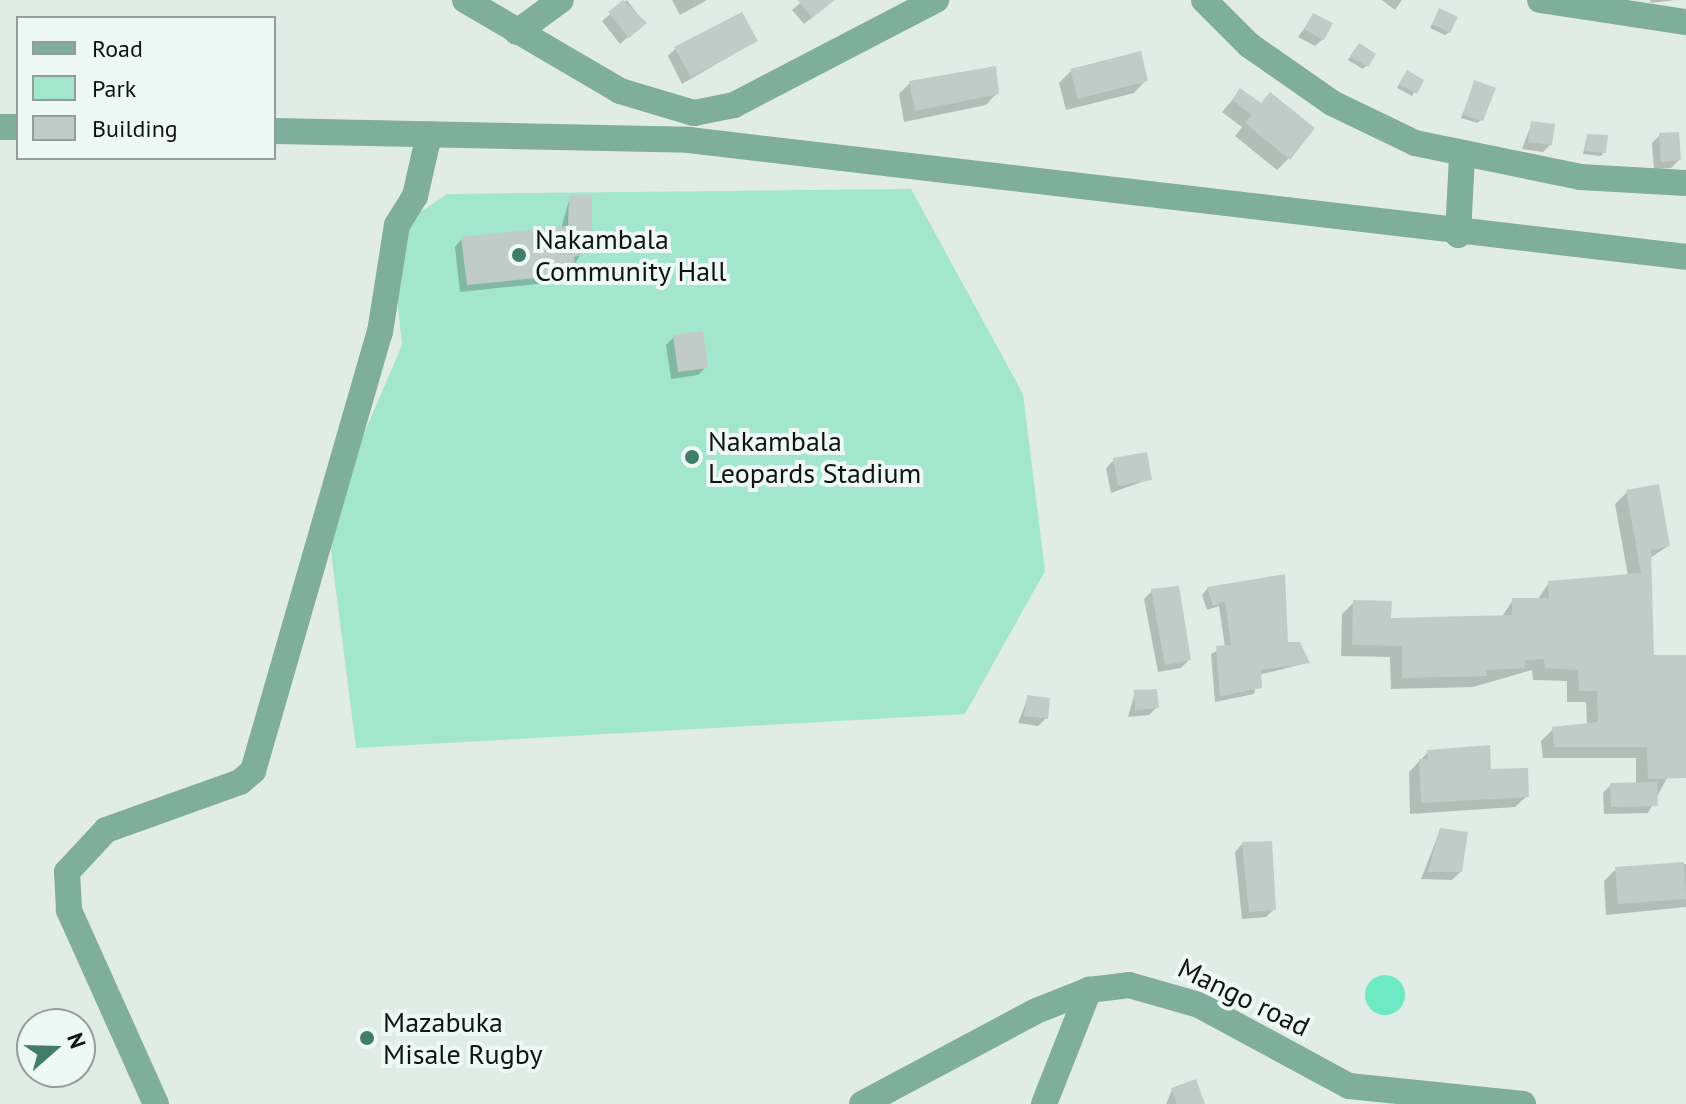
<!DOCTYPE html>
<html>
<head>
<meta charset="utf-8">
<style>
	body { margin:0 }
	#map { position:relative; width:1686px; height:1104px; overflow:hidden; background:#e1ece7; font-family:"PT Sans",sans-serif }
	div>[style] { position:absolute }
	.green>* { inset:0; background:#a2e6ce }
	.water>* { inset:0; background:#6deac4 }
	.round { border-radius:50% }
	.shadow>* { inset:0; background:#0003 }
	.building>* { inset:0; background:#c1ccc8 }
	.minor>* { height:26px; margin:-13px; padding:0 13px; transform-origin:13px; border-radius:13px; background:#7fae9d }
	.dots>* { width:22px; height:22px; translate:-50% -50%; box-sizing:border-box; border:4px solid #eef9f5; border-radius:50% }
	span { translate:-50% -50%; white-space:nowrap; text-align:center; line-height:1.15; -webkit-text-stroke:8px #eef9f5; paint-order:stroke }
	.poi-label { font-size:28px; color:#0f1311 }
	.left { translate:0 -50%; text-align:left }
	.street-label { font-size:28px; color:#0f1311 }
	.legend { position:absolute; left:16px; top:16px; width:260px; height:144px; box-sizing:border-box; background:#eef9f5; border:2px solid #959d9a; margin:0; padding:10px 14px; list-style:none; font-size:24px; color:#0f1311 }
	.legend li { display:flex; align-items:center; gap:16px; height:40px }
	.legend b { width:40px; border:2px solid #959d9a }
	.north { position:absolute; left:16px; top:1008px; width:80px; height:80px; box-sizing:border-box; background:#eef9f5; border:2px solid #959d9a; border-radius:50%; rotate:70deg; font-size:22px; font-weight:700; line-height:32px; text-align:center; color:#0f1311 }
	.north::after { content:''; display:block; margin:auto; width:28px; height:36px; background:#407e6a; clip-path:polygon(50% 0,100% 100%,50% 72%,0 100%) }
</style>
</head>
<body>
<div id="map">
	<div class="green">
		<div style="clip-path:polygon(911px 189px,1023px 394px,1045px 571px,965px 714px,356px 748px,327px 520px,402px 345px,396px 289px,407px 221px,447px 194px)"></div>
	</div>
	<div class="water">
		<div class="round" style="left:1365px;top:975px;width:40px;height:40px"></div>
	</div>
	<div class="shadow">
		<div style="clip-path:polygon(627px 0,644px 23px,620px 44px,602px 21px)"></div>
		<div style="clip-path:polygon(672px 0,707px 0,680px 15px)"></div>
		<div style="clip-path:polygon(834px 0,804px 24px,792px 10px,804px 0)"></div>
		<div style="clip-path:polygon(1382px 0,1402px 0,1395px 10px)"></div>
		<div style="clip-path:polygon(1650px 0,1676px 0,1651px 3px)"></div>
		<div style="clip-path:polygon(1437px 14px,1449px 32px,1445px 35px,1430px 28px)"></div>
		<div style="clip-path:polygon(1314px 15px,1323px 39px,1315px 46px,1298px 37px)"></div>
		<div style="clip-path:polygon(756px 41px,682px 84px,668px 56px,676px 48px)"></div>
		<div style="clip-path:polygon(1356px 49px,1366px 66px,1363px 69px,1348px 60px)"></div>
		<div style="clip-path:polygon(1071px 71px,1146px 80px,1134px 93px,1066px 110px,1059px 83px)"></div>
		<div style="clip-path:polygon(1404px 76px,1422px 81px,1412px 96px,1397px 88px)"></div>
		<div style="clip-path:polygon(1475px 82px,1481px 120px,1477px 123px,1461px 118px)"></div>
		<div style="clip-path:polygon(910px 83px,997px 93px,986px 105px,904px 122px,899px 94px)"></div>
		<div style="clip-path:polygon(1240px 91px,1260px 105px,1289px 158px,1277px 170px,1235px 136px,1242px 127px,1222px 112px)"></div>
		<div style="clip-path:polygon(1532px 123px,1551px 144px,1543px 152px,1522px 149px)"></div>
		<div style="clip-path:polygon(1660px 135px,1679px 160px,1671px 168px,1654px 169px,1652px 143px)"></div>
		<div style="clip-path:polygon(1587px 136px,1604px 152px,1601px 156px,1583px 154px)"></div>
		<div style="clip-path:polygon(570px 197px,590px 234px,577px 244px,581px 253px,566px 281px,460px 292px,455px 247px,462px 239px,561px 229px)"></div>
		<div style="clip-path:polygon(674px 337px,706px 367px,698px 375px,671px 379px,666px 345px)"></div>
		<div style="clip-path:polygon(1114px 460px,1150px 479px,1111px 493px,1106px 468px)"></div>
		<div style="clip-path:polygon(1627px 492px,1668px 546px,1649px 559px,1652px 657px,1686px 657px,1686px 743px,1648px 813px,1604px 814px,1603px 793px,1611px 785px,1636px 784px,1636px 758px,1543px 758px,1541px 741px,1553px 729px,1587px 725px,1586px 702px,1567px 702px,1567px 681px,1533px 680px,1532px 670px,1473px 687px,1391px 689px,1390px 657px,1341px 656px,1342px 614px,1354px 602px,1389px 620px,1501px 618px,1513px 600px,1537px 600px,1549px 583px,1628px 576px,1615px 504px)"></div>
		<div style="clip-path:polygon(1208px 588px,1286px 644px,1307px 663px,1259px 675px,1254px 694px,1215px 702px,1211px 654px,1225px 647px,1219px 606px,1207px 610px,1202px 595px)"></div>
		<div style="clip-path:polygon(1152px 591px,1189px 660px,1181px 668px,1158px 672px,1144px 599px)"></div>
		<div style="clip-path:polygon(1135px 692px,1157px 707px,1149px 715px,1128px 717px)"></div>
		<div style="clip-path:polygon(1028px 697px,1046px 718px,1038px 726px,1018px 723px)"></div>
		<div style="clip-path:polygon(1428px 752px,1489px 771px,1527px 796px,1515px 807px,1410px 814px,1409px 772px)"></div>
		<div style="clip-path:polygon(1440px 830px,1460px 872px,1452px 880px,1421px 879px)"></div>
		<div style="clip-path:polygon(1242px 844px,1274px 909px,1266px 917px,1242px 919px,1235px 852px)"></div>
		<div style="clip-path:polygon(1686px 864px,1686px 907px,1606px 915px,1604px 881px,1616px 869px)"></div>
		<div style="clip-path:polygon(1195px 1081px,1205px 1104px,1166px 1104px,1172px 1090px)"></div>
	</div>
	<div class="building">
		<div style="clip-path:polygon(623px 0,647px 23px,629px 38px,608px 12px)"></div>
		<div style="clip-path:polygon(798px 0,835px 0,812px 18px)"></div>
		<div style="clip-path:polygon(1439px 8px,1458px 17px,1450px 33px,1432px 24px)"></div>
		<div style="clip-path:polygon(742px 12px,758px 41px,691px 77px,674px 47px)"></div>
		<div style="clip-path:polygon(1313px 13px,1333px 23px,1324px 40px,1304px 29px)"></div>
		<div style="clip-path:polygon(1359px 43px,1376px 54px,1368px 67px,1350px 56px)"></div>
		<div style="clip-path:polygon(1141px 51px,1148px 81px,1078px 99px,1070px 69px)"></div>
		<div style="clip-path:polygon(996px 66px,999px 94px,915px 111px,909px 81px)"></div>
		<div style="clip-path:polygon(1407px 70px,1424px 80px,1417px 94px,1399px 84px)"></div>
		<div style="clip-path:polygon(1474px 80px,1496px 88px,1483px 121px,1463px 115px)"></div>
		<div style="clip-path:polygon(1240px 88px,1261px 103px,1270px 92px,1315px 128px,1290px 160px,1245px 123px,1252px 115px,1232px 100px)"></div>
		<div style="clip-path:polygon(1531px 121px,1555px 124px,1552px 145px,1528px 142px)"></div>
		<div style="clip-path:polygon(1679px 132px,1681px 160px,1661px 162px,1659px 133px)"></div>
		<div style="clip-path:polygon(1587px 134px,1608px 135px,1606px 153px,1585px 151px)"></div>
		<div style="clip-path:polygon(569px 195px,592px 195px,592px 235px,578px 240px,583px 254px,574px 257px,576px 274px,467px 285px,461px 237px,568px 226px)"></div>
		<div style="clip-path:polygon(703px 331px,708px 368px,678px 372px,673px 335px)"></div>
		<div style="clip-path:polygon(1147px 452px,1152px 480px,1118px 486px,1113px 458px)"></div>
		<div style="clip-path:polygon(1659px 484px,1670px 546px,1651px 550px,1654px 655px,1686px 655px,1686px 778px,1648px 779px,1647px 747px,1554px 747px,1552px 727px,1598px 722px,1597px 691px,1579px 691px,1578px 670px,1545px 668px,1544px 659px,1525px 660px,1525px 668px,1486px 670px,1487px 676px,1402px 678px,1402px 646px,1352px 645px,1353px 600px,1392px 601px,1391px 618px,1512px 615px,1512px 598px,1549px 598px,1548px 581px,1641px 573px,1626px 490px)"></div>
		<div style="clip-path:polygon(1285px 574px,1288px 642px,1300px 642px,1310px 663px,1261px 670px,1262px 688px,1220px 696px,1216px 646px,1231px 645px,1225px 601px,1213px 606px,1207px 587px)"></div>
		<div style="clip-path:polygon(1179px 586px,1191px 660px,1165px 665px,1151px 589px)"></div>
		<div style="clip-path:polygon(1157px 689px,1159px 708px,1135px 710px,1134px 690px)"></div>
		<div style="clip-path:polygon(1027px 695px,1050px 698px,1048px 719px,1024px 716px)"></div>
		<div style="clip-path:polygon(1490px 745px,1491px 769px,1528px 768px,1529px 797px,1421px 803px,1419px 759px,1428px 759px,1427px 750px)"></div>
		<div style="clip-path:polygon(1657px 782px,1658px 806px,1611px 807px,1610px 783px)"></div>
		<div style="clip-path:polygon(1440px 828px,1468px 832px,1462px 872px,1428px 872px)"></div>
		<div style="clip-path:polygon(1272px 841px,1276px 910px,1249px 912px,1242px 842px)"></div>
		<div style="clip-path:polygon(1684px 862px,1686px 899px,1618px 904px,1615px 867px)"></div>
		<div style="clip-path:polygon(1196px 1079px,1205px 1104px,1177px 1104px,1171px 1088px)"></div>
	</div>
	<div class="minor">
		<div style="left:465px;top:0;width:180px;rotate:30.4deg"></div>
		<div style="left:620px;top:91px;width:77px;rotate:16.6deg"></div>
		<div style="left:694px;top:113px;width:41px;rotate:-11.3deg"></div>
		<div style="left:734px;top:105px;width:228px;rotate:-27.5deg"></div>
		<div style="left:1204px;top:0;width:64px;rotate:45deg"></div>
		<div style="left:1249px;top:45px;width:101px;rotate:34.9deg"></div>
		<div style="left:1332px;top:103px;width:92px;rotate:25.7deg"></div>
		<div style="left:1415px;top:143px;width:168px;rotate:11.6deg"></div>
		<div style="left:1580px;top:177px;width:106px;rotate:3.2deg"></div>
		<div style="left:1540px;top:0;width:148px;rotate:8.6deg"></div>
		<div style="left:517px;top:32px;width:54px;rotate:-36deg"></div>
		<div style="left:0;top:127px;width:18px"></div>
		<div style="left:274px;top:131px;width:415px;rotate:1.2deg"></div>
		<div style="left:689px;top:140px;width:1004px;rotate:6.69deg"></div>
		<div style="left:1458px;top:235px;width:80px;rotate:-87.1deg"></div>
		<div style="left:156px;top:1104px;width:213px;rotate:-114.2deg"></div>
		<div style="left:69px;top:910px;width:38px;rotate:-93deg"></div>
		<div style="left:67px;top:872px;width:57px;rotate:-47.1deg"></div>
		<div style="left:106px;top:830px;width:142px;rotate:-19.7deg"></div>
		<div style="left:240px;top:782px;width:17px;rotate:-40deg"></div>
		<div style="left:253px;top:771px;width:457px;rotate:-73.9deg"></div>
		<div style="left:380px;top:332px;width:108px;rotate:-81deg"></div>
		<div style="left:397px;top:225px;width:34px;rotate:-58deg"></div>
		<div style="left:415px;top:196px;width:63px;rotate:-77.1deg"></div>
		<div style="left:862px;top:1104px;width:197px;rotate:-28.1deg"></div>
		<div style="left:1036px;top:1011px;width:57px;rotate:-21.6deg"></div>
		<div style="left:1089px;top:990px;width:40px;rotate:-7.1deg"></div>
		<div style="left:1129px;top:985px;width:73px;rotate:15.9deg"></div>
		<div style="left:1199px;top:1005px;width:170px;rotate:28.4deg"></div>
		<div style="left:1349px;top:1086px;width:175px;rotate:5.9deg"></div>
		<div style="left:1044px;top:1104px;width:123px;rotate:-68.5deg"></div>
	</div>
	<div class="dots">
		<div style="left:519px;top:255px;background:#407e6a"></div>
		<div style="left:692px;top:457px;background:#407e6a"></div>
		<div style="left:367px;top:1038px;background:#407e6a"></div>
	</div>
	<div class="poi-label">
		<span class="left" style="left:535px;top:255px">Nakambala<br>Community Hall</span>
		<span class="left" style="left:708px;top:457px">Nakambala<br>Leopards Stadium</span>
		<span class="left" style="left:383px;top:1038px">Mazabuka<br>Misale Rugby</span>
	</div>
	<div class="street-label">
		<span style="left:1244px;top:997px;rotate:26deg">Mango road</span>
	</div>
	<ul class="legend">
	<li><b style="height:10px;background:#7fae9d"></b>Road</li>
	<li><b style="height:22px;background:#a2e6ce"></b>Park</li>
	<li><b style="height:22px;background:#c1ccc8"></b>Building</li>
	</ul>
	<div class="north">N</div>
</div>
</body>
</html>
